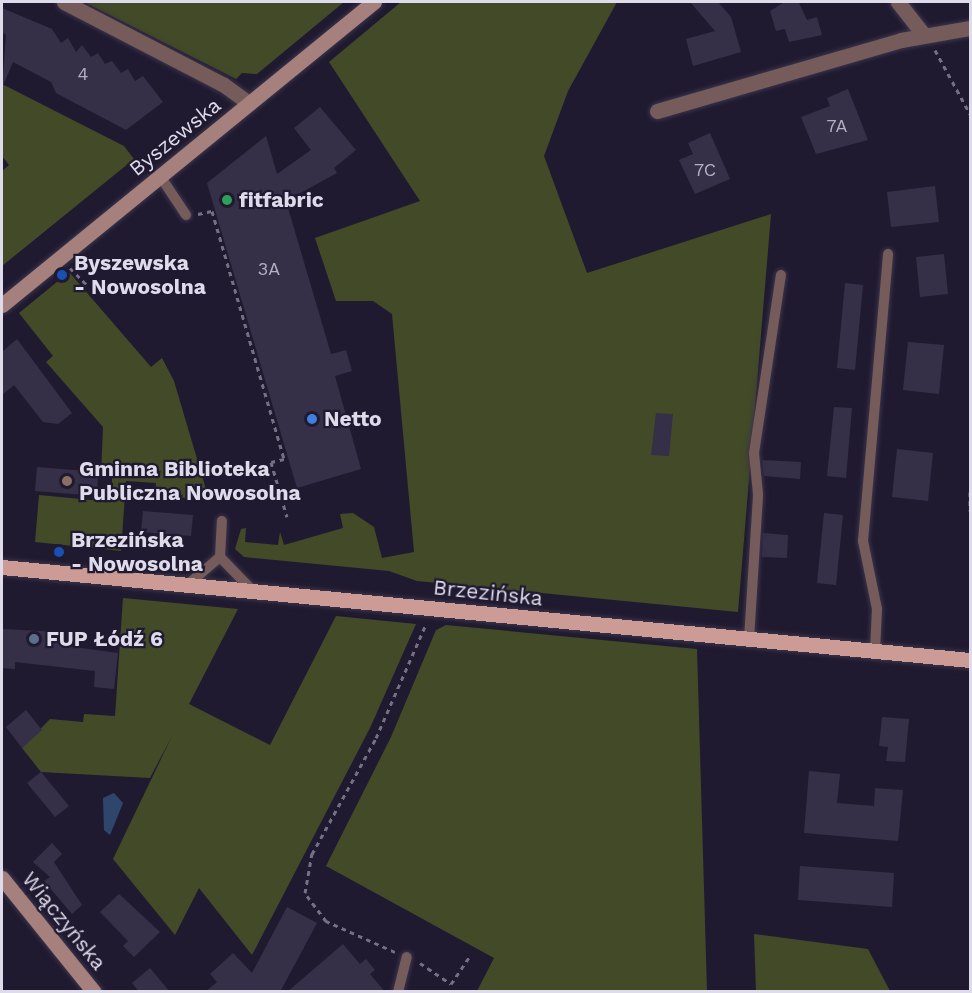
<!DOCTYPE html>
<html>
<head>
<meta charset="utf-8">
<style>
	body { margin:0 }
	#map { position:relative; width:972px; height:993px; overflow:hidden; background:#201a31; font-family:"Work Sans",sans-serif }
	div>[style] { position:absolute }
	.green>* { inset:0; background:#434a28 }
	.water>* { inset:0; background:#2f466c }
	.building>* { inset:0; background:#352f48 }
	.path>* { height:3px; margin-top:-1.5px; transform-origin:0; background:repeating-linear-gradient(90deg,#757084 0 4.5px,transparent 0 9px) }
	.roads { filter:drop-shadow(0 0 2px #3b354b) drop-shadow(0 0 2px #3b354b) }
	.lane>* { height:10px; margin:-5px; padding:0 5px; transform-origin:5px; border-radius:5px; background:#755c5a }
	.street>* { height:15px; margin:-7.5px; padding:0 7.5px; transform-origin:7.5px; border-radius:7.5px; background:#755c5a }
	.secondary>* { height:15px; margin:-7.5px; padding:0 7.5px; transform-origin:7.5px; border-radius:7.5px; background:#a6807c }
	.primary>* { height:15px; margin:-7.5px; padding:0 7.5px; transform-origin:7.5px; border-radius:7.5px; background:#cc9b96 }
	.dots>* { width:16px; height:16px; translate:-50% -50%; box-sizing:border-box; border:3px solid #201a31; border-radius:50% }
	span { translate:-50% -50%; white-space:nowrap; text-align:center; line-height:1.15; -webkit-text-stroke:4.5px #201a31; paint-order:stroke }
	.number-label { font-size:18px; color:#b4b0c2 }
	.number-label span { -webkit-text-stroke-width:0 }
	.street-label { font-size:21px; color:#dedbea }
	.poi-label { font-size:21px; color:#dedbea; font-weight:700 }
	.left { translate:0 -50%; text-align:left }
	.frame { position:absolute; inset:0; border:3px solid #dedbea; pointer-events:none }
</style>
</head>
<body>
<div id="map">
	<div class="green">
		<div style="clip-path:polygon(84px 2px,344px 2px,257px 74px,242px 73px,236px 79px)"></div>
		<div style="clip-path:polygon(401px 2px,617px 2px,568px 91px,544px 156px,587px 273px,771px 214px,738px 612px,417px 581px,389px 571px,244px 557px,235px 549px,241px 529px,246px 528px,245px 542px,278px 545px,280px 532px,284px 545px,343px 528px,340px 514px,353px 513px,374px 527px,382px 558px,414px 552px,392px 314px,373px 301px,336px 301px,315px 238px,420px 201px,329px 62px)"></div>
		<div style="clip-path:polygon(2px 84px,124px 146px,134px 159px,2px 266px,2px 171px,9px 165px,2px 156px)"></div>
		<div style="clip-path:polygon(69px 272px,151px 367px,162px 358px,174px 381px,208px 496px,204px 500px,155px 495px,156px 483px,126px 481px,121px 551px,35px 542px,39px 495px,112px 502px,112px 476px,101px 475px,103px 427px,46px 362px,53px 356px,19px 313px)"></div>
		<div style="clip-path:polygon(123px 598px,238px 609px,189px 704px,270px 745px,336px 616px,416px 624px,370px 728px,252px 955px,199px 888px,175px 935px,113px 859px,172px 736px,150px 778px,41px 772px,22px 748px,50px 719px,83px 722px,84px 714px,115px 716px)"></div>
		<div style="clip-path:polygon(446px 625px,697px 649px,707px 991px,477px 991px,494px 958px,326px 866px,391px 737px,436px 630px)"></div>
		<div style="clip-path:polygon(754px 934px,868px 949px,890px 991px,756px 991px)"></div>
	</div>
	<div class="water">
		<div style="clip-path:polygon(114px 793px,123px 803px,110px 835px,104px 830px,103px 798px)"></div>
	</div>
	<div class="building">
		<div style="clip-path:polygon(690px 2px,718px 2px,731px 17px,741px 52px,693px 66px,686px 39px,715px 31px)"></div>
		<div style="clip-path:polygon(783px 3px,799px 3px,807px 20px,817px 17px,822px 35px,789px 42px,785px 29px,776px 31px,770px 11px)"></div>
		<div style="clip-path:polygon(2px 8px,52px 29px,61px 43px,68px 38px,76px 52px,82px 45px,91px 57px,98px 53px,105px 64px,112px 61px,121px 73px,128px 69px,135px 81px,143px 76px,163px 102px,126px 130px,56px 93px,51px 82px,13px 62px,2px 88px,6px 35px,2px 32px)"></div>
		<div style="clip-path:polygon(848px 89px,868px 140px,816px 154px,801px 117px,830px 106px,827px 98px)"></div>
		<div style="clip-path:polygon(320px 107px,356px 150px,334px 168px,337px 173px,286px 201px,331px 354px,346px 350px,352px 371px,335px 376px,361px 469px,297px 488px,207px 183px,266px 136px,277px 174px,311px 150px,294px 128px)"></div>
		<div style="clip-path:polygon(710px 133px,730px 179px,695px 194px,679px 160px,693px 154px,688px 143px)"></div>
		<div style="clip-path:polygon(935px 186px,939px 222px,891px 227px,887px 192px)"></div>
		<div style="clip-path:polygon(944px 254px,948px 294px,920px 297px,916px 257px)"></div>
		<div style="clip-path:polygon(845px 283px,863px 285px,855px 370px,837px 368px)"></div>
		<div style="clip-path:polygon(17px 339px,72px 413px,58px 424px,43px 422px,14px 385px,2px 395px,2px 352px)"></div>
		<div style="clip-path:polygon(908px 342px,944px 345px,939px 394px,903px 390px)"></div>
		<div style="clip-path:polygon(834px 407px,852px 408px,846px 478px,827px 476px)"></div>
		<div style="clip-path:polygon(656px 413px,673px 414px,669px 456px,651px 455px)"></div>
		<div style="clip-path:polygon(897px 449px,933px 453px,928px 501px,892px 497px)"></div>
		<div style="clip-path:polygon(762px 460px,801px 462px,800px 479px,764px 476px)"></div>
		<div style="clip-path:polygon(37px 467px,98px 472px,97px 496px,35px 491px)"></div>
		<div style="clip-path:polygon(143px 511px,193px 515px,191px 536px,141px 532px)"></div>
		<div style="clip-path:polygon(824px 513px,843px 515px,836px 585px,817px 583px)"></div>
		<div style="clip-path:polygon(763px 533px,788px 535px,787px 558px,762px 557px)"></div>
		<div style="clip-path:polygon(2px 629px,60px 632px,59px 645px,118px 653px,114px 689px,94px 687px,95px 671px,15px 662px,15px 669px,2px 668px)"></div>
		<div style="clip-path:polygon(26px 710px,42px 730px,22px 748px,6px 727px)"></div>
		<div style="clip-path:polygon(882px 717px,909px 719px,905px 762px,886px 761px,888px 747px,879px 746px)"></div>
		<div style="clip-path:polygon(809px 771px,840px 774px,837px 803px,874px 806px,875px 788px,903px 790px,898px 841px,804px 833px)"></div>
		<div style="clip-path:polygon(41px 772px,69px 806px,55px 817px,27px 783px)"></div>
		<div style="clip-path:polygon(52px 843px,62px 854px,54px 862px,82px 905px,72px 914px,44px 881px,50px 877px,33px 862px)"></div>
		<div style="clip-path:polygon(800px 866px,894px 873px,892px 907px,798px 900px)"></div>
		<div style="clip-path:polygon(119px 894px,160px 932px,134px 957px,123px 946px,128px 941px,100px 912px)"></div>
		<div style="clip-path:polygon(287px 907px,317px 923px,280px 992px,205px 992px,217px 982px,210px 974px,233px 953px,252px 973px)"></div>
		<div style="clip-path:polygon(343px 944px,360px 964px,366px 959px,375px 970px,370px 974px,385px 992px,287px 992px)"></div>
		<div style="clip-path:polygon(150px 968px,170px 992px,139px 992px,132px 983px)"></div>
	</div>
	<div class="path">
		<div style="left:935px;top:50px;width:73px;rotate:61.3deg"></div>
		<div style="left:198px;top:214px;width:14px;rotate:-12deg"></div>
		<div style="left:212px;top:211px;width:258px;rotate:73.8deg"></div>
		<div style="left:284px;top:459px;width:13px;rotate:167deg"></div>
		<div style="left:271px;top:462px;width:57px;rotate:73.8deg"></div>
		<div style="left:70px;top:268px;width:23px;rotate:45deg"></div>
		<div style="left:970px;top:492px;width:19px;rotate:90deg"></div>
		<div style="left:395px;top:952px;width:76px;rotate:-155.8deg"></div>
		<div style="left:326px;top:921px;width:35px;rotate:-127deg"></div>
		<div style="left:305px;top:893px;width:40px;rotate:-80deg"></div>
		<div style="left:312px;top:854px;width:132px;rotate:-61.1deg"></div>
		<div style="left:376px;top:738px;width:124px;rotate:-66.3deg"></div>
		<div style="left:420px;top:963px;width:37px;rotate:34deg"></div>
		<div style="left:451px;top:984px;width:32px;rotate:-56deg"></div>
	</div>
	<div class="roads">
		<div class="lane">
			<div style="left:160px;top:176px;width:47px;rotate:56.3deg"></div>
			<div style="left:220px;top:557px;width:47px;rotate:45.9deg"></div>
			<div style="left:186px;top:586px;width:45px;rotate:-40.5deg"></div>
			<div style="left:220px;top:557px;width:36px;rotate:-87deg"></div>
			<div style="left:749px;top:639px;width:145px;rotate:-86.4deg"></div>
			<div style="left:758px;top:494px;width:41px;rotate:-95.6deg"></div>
			<div style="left:754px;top:453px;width:180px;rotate:-81.4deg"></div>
			<div style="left:875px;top:651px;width:42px;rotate:-87.3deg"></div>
			<div style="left:877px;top:609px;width:69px;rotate:-101.6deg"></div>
			<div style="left:863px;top:541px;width:288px;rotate:-85deg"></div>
			<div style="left:398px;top:992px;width:36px;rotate:-76deg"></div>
		</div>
		<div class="street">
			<div style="left:64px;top:2px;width:180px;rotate:27.4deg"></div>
			<div style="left:224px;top:85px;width:31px;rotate:36deg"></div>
			<div style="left:898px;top:2px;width:41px;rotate:52deg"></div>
			<div style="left:657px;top:111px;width:254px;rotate:-16.2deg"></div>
			<div style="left:901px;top:40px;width:70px;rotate:-9.9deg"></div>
		</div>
		<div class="secondary">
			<div style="left:2px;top:305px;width:480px;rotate:-39.2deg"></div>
			<div style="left:2px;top:878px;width:146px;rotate:51.1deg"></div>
		</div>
		<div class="primary">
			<div style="left:2px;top:567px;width:972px;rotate:5.49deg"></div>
		</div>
	</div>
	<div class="dots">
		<div style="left:227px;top:200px;background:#2e9e5b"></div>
		<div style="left:62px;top:275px;background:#1a4fb4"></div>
		<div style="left:312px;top:419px;background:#3f7fe0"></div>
		<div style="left:67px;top:481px;background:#8d6e63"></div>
		<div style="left:59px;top:552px;background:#1a4fb4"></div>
		<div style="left:34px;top:639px;background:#5c6f8a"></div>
	</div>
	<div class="number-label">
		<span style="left:83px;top:74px">4</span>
		<span style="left:837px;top:126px">7A</span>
		<span style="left:705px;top:170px">7C</span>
		<span style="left:269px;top:269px">3A</span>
	</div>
	<div class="street-label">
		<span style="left:175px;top:137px;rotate:-39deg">Byszewska</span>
		<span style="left:488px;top:593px;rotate:6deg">Brzezińska</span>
		<span style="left:64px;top:921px;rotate:51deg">Wiączyńska</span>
	</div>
	<div class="poi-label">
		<span class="left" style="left:239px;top:200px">fitfabric</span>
		<span class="left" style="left:74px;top:275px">Byszewska<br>- Nowosolna</span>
		<span class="left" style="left:324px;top:419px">Netto</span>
		<span class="left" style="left:79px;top:481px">Gminna Biblioteka<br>Publiczna Nowosolna</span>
		<span class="left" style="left:71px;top:552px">Brzezińska<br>- Nowosolna</span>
		<span class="left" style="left:46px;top:639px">FUP Łódź 6</span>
	</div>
	<div class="frame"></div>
</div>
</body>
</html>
